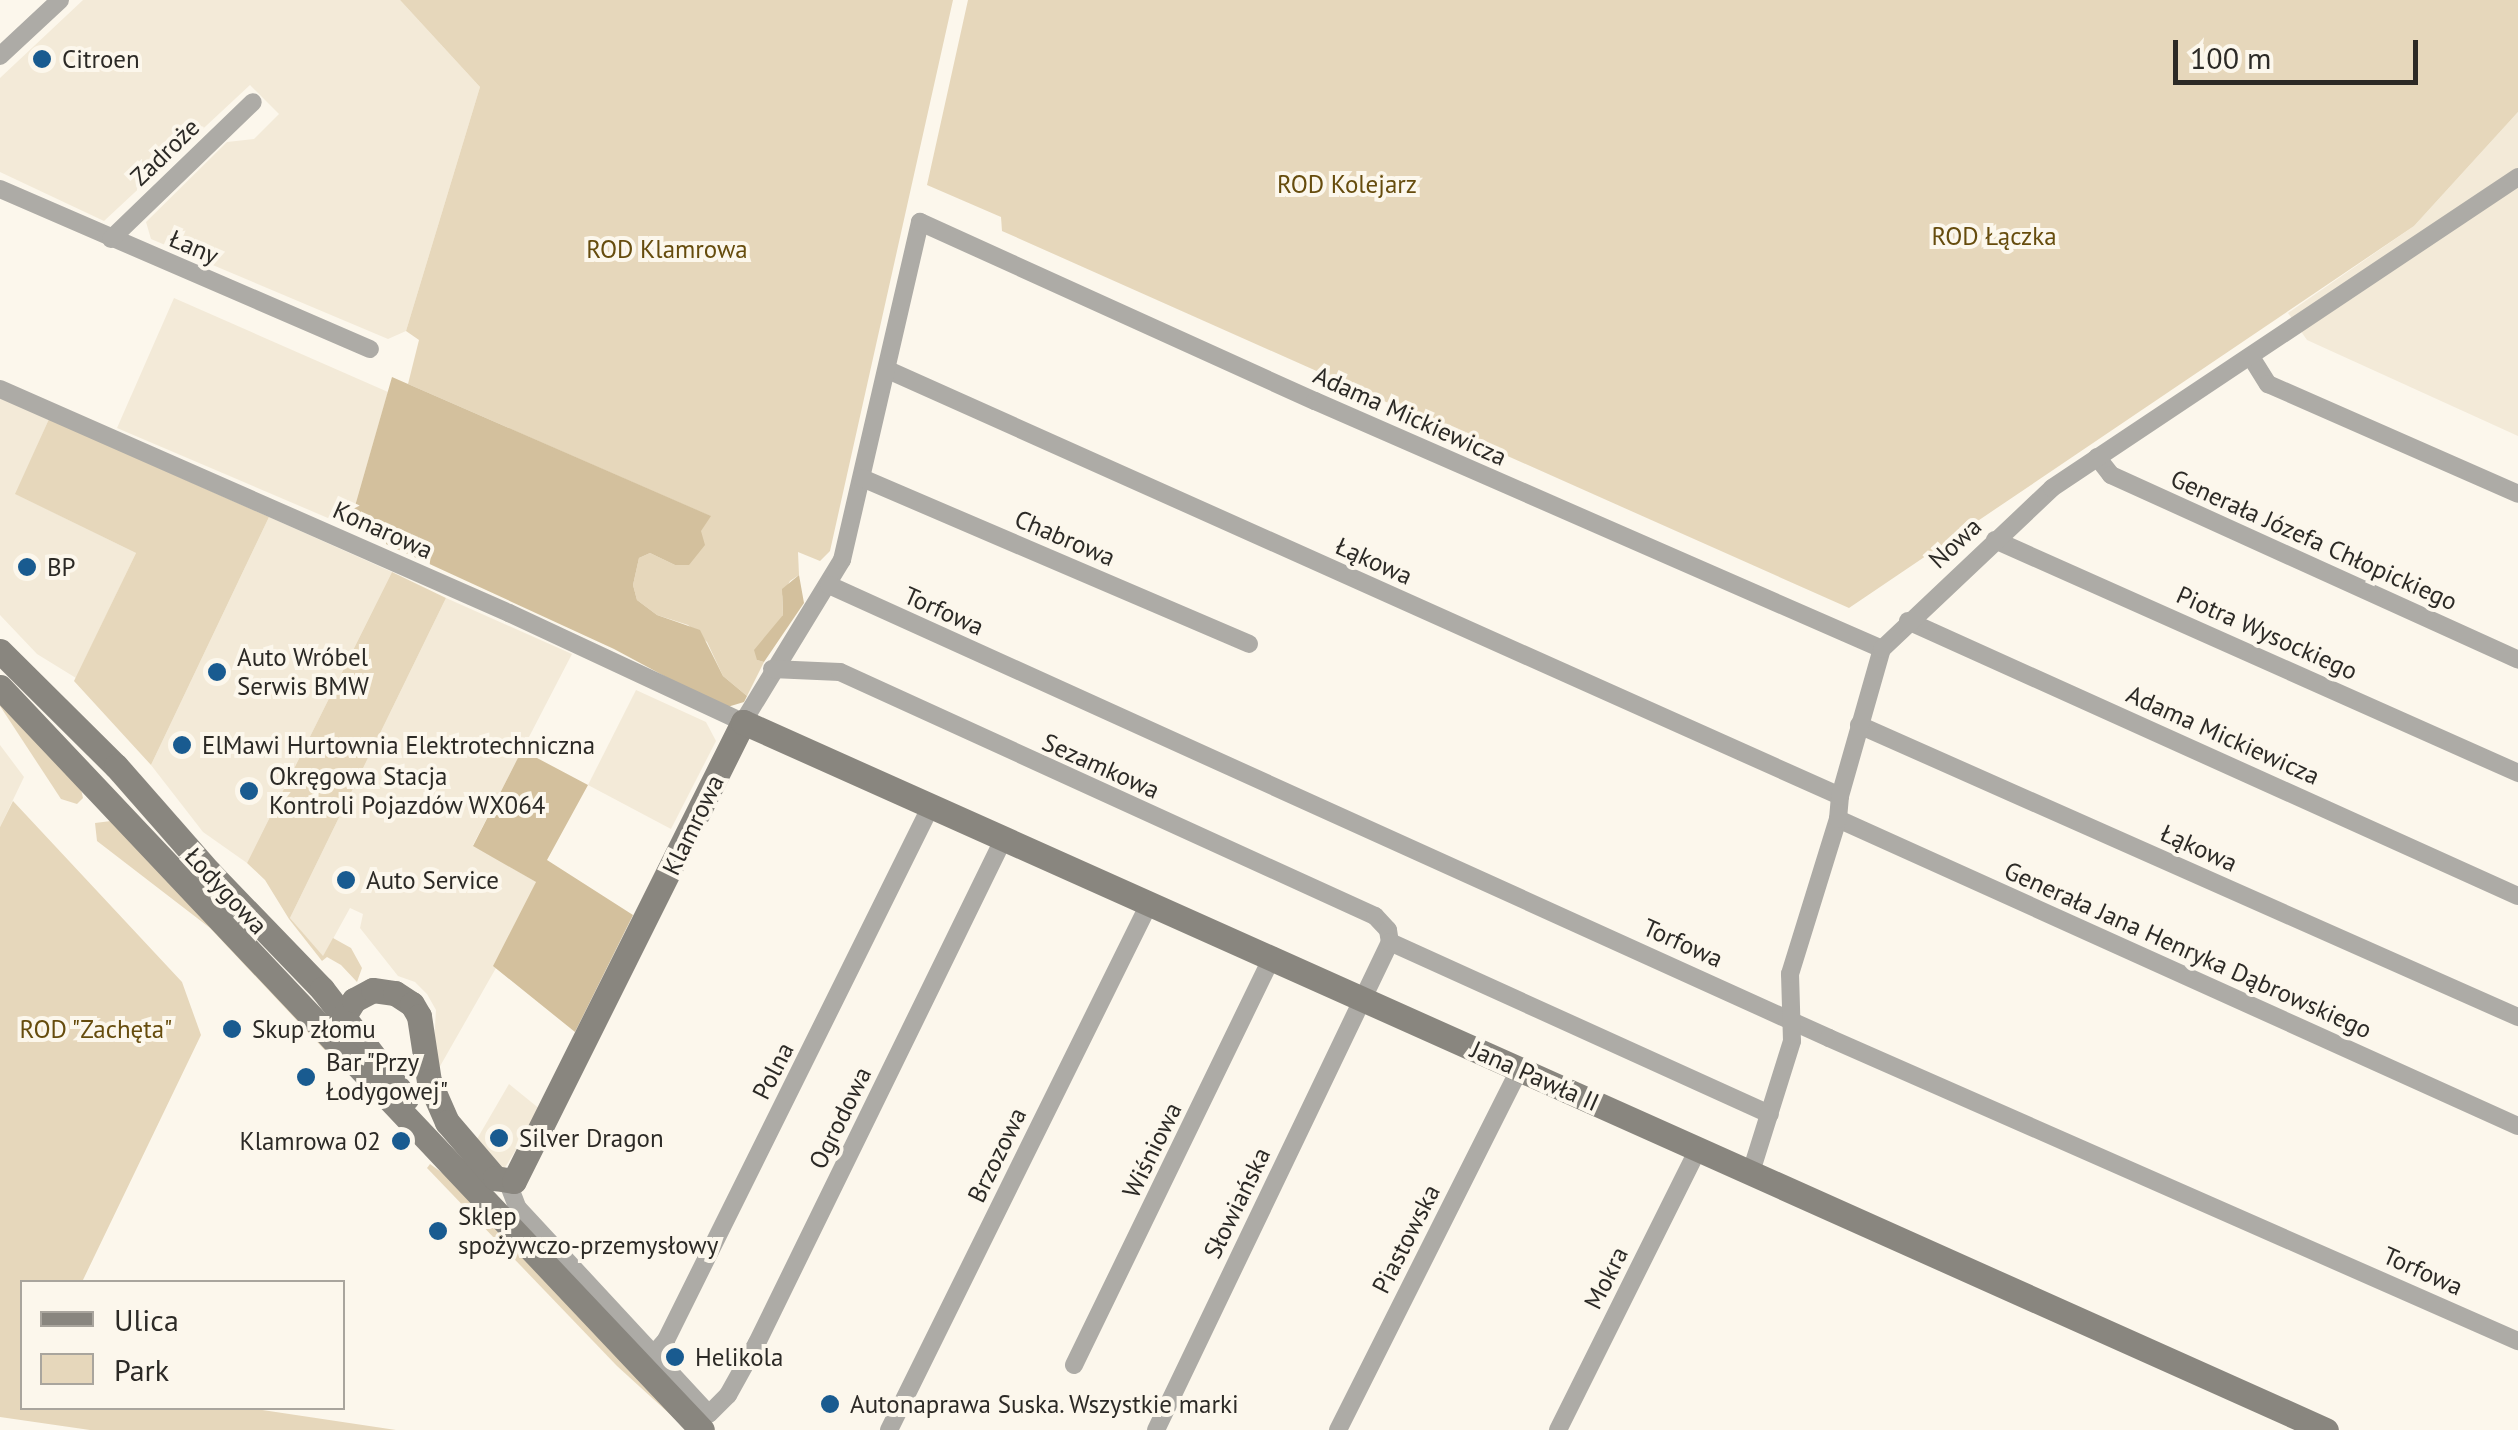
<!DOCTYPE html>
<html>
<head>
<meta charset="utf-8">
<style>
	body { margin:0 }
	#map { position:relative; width:2518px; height:1430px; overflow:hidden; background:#fcf7ec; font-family:"PT Sans",sans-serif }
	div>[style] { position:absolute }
	.built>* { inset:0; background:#f3ead8 }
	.green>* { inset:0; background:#e6d7bb }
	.forest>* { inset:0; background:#d3c09d }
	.street>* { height:18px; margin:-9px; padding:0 9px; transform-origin:9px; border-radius:9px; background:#adaba6 }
	.secondary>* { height:25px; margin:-12.5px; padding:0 12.5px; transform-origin:12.5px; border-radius:12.5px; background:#89867f }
	.dots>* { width:28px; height:28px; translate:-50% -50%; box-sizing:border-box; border:5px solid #fcf7ec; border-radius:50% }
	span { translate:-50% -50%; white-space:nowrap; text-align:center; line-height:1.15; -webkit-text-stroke:8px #fcf7ec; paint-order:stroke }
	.poi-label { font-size:25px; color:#2c2a26 }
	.left { translate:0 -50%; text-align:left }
	.right { translate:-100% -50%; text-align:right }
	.street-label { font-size:25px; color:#2c2a26 }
	.park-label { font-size:25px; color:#664c0d }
	.legend { position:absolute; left:20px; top:1280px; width:325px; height:130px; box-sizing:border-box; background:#fcf7ec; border:2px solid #a9a59d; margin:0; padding:12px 18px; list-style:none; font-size:30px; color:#2c2a26 }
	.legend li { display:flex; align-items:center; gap:20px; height:50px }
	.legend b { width:50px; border:2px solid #a9a59d }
	.scale { position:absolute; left:2173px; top:40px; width:245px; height:45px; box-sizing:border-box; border:5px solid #2c2a26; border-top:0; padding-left:12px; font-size:30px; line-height:35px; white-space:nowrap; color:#2c2a26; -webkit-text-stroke:8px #fcf7ec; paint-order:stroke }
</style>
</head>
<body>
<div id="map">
	<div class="built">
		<div style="clip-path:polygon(83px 0,400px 0,480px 87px,406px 331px,388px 339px,151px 239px,146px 222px,227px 142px,254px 139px,279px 114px,250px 85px,104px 221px,0 172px,0 78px)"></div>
		<div style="clip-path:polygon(2518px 112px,2518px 436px,2307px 340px,2288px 313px,2414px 226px)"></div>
		<div style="clip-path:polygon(174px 298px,388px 392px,349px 527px,117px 428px)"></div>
		<div style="clip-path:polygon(0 398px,49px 419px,16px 494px,136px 553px,76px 678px,37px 654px,0 615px)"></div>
		<div style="clip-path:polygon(269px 517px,392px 572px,247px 863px,203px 832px,151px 765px)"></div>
		<div style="clip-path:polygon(446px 598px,572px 654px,473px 845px,536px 882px,496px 968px,439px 1068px,434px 1043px,436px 1010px,427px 994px,415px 982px,398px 976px,360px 928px,363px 914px,350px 908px,323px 957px,290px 918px)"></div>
		<div style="clip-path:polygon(636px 690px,706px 722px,716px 741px,671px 829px,588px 785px)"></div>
		<div style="clip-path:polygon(0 745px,24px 777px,0 827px)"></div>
		<div style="clip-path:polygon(509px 1084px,541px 1110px,504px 1169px,477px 1139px)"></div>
	</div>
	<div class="green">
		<div style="clip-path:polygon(400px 0,953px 0,830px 551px,820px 561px,798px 552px,799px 575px,790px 581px,782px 596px,783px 615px,757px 660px,764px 662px,747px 696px,723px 676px,707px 642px,688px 625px,657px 615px,637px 600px,633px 585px,639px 558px,650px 553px,675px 565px,710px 516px,408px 384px,419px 340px,406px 331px,480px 87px)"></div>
		<div style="clip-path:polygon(968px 0,2518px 0,2518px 112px,2414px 226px,1849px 608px,1002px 231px,1001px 217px,927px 185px)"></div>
		<div style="clip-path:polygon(49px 419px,269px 517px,151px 765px,74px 681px,136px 553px,15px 494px)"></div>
		<div style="clip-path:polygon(392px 572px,446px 598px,290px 918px,323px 956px,333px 938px,351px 948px,362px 968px,357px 982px,341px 965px,327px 957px,322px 961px,289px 919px,265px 880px,247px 863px)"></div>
		<div style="clip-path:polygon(0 696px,81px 789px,83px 798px,77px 804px,61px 799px,0 706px)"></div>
		<div style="clip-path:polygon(13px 801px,182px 982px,201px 1035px,82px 1282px,22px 1282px,22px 1408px,249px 1408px,396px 1430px,90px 1430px,0 1417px,0 827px)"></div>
		<div style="clip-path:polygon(111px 821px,341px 1060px,337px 1063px,210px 928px,97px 841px,95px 823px)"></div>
		<div style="clip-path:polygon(430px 1164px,459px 1185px,684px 1427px,617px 1366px,427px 1168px)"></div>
	</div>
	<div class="forest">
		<div style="clip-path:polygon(392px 377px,711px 516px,701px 531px,705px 545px,689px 565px,675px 565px,650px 553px,639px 558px,633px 585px,637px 600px,657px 615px,700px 630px,723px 676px,747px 696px,744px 702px,724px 708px,614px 649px,349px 527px)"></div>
		<div style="clip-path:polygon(799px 575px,804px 603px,764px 662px,757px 660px,754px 650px,783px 615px,782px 589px)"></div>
		<div style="clip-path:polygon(522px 750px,588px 785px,547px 860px,633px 915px,575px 1032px,493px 966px,536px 882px,473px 846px)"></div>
	</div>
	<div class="street">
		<div style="left:0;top:56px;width:82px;rotate:-43deg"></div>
		<div style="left:0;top:189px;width:403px;rotate:23.4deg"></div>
		<div style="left:111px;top:239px;width:197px;rotate:-44deg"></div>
		<div style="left:2251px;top:357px;width:32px;rotate:58deg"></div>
		<div style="left:2268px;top:384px;width:273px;rotate:23.7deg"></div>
		<div style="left:888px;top:370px;width:1043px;rotate:24.11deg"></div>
		<div style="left:0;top:389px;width:556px;rotate:23.75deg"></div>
		<div style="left:509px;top:613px;width:258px;rotate:25deg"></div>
		<div style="left:743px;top:722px;width:190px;rotate:-58.6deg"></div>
		<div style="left:842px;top:560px;width:347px;rotate:-77deg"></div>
		<div style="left:920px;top:222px;width:434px;rotate:24.4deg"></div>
		<div style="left:1315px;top:401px;width:619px;rotate:23.62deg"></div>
		<div style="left:2097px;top:457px;width:23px;rotate:52deg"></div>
		<div style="left:2111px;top:475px;width:447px;rotate:24.4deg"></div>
		<div style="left:862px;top:478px;width:421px;rotate:23.2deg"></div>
		<div style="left:1995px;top:540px;width:573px;rotate:24.01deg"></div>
		<div style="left:829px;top:585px;width:1098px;rotate:24.37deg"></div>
		<div style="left:1829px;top:1038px;width:753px;rotate:23.74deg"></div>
		<div style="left:1908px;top:621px;width:669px;rotate:24.27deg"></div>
		<div style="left:772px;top:669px;width:68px;rotate:2.5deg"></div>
		<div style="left:840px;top:672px;width:588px;rotate:24.52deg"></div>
		<div style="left:1375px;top:916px;width:19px;rotate:47deg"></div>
		<div style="left:1388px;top:930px;width:12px;rotate:81deg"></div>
		<div style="left:1390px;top:942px;width:541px;rotate:115.62deg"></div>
		<div style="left:1859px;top:725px;width:721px;rotate:23.9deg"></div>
		<div style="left:1838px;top:819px;width:746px;rotate:24.3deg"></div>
		<div style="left:1390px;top:942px;width:417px;rotate:24.4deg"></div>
		<div style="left:1751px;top:1172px;width:137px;rotate:-72.6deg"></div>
		<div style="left:1792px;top:1041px;width:67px;rotate:-91.7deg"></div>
		<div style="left:1790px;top:974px;width:162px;rotate:-72.8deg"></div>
		<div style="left:1838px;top:819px;width:23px;rotate:-85deg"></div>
		<div style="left:1840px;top:796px;width:153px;rotate:-74.1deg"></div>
		<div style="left:1882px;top:649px;width:234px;rotate:-43.4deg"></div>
		<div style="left:2052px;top:488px;width:560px;rotate:-33.72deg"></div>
		<div style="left:508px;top:1183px;width:26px;rotate:69deg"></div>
		<div style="left:517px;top:1207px;width:282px;rotate:47.2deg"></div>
		<div style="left:709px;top:1414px;width:27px;rotate:-45deg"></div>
		<div style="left:728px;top:1395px;width:60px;rotate:-60.9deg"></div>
		<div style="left:757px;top:1343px;width:562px;rotate:-63.94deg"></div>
		<div style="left:653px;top:1355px;width:20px;rotate:-49deg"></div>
		<div style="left:666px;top:1340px;width:596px;rotate:-63.61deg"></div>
		<div style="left:1074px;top:1365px;width:455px;rotate:-64.1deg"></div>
		<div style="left:889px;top:1430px;width:589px;rotate:-63.7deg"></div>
		<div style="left:1338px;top:1430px;width:403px;rotate:-63.3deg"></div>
		<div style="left:1558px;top:1430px;width:314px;rotate:-63.5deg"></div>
	</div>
	<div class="secondary">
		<div style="left:0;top:651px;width:163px;rotate:44.8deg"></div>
		<div style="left:116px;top:766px;width:141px;rotate:48.7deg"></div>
		<div style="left:209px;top:872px;width:163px;rotate:46deg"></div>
		<div style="left:322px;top:989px;width:138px;rotate:52.4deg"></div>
		<div style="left:0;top:687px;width:1022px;rotate:46.63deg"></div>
		<div style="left:344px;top:1016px;width:19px;rotate:-58deg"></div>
		<div style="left:354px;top:1000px;width:21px;rotate:-28deg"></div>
		<div style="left:373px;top:990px;width:22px;rotate:8deg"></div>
		<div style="left:395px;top:993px;width:20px;rotate:33deg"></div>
		<div style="left:412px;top:1004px;width:14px;rotate:60deg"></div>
		<div style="left:419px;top:1016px;width:66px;rotate:81.3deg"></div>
		<div style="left:429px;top:1081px;width:45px;rotate:66.3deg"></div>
		<div style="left:447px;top:1122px;width:74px;rotate:49.4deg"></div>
		<div style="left:495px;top:1178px;width:19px;rotate:9deg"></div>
		<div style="left:514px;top:1181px;width:513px;rotate:-63.48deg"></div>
		<div style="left:743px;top:722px;width:1734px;rotate:24.1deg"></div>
	</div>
	<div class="dots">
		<div style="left:42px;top:59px;background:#195b90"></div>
		<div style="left:27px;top:567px;background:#195b90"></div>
		<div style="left:217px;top:672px;background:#195b90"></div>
		<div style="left:182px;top:745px;background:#195b90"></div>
		<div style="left:249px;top:791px;background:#195b90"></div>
		<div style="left:346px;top:880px;background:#195b90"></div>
		<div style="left:232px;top:1029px;background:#195b90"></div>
		<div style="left:306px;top:1077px;background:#195b90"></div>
		<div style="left:499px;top:1138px;background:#195b90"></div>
		<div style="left:401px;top:1141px;background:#195b90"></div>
		<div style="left:438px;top:1231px;background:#195b90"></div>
		<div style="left:675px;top:1357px;background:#195b90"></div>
		<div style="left:830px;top:1404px;background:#195b90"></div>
	</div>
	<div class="poi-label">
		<span class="left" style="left:62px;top:59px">Citroen</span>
		<span class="left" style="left:47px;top:567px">BP</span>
		<span class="left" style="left:237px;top:672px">Auto Wróbel<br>Serwis BMW</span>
		<span class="left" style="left:202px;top:745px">ElMawi Hurtownia Elektrotechniczna</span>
		<span class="left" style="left:269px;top:791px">Okręgowa Stacja<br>Kontroli Pojazdów WX064</span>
		<span class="left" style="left:366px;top:880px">Auto Service</span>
		<span class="left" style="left:252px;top:1029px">Skup złomu</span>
		<span class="left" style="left:326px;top:1077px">Bar "Przy<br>Łodygowej"</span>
		<span class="left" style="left:519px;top:1138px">Silver Dragon</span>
		<span class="right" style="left:381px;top:1141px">Klamrowa 02</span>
		<span class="left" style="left:458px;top:1231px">Sklep<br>spożywczo-przemysłowy</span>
		<span class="left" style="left:695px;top:1357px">Helikola</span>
		<span class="left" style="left:850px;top:1404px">Autonaprawa Suska. Wszystkie marki</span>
	</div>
	<div class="street-label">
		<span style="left:165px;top:152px;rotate:-44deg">Zadroże</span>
		<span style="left:194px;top:247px;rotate:23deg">Łany</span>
		<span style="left:1410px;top:416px;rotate:24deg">Adama Mickiewicza</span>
		<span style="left:383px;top:530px;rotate:24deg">Konarowa</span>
		<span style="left:1065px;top:538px;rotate:23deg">Chabrowa</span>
		<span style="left:2314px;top:540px;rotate:24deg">Generała Józefa Chłopickiego</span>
		<span style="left:1955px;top:543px;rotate:-43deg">Nowa</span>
		<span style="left:1374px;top:561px;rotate:24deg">Łąkowa</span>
		<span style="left:944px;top:611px;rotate:24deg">Torfowa</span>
		<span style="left:2267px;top:633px;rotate:24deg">Piotra Wysockiego</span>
		<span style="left:2223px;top:735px;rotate:24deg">Adama Mickiewicza</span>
		<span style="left:1101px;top:766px;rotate:24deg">Sezamkowa</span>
		<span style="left:693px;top:825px;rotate:-64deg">Klamrowa</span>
		<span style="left:2199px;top:848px;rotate:24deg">Łąkowa</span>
		<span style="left:226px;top:891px;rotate:47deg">Łodygowa</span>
		<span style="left:1683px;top:943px;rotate:24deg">Torfowa</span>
		<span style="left:2188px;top:950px;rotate:24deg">Generała Jana Henryka Dąbrowskiego</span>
		<span style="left:773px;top:1071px;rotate:-63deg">Polna</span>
		<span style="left:1535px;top:1076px;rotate:24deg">Jana Pawła II</span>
		<span style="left:840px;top:1118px;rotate:-64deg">Ogrodowa</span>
		<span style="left:1152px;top:1150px;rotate:-64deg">Wiśniowa</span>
		<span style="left:997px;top:1155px;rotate:-64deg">Brzozowa</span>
		<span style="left:1237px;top:1203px;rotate:-64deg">Słowiańska</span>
		<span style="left:1406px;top:1239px;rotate:-63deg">Piastowska</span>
		<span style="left:2423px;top:1271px;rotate:24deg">Torfowa</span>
		<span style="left:1606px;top:1278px;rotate:-63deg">Mokra</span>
	</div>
	<div class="park-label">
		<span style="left:1347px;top:184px">ROD Kolejarz</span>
		<span style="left:1994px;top:236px">ROD Łączka</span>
		<span style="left:667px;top:249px">ROD Klamrowa</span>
		<span style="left:96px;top:1029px">ROD "Zachęta"</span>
	</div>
	<ul class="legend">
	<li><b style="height:12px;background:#89867f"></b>Ulica</li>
	<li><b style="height:28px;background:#e6d7bb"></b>Park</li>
	</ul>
	<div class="scale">100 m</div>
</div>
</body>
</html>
